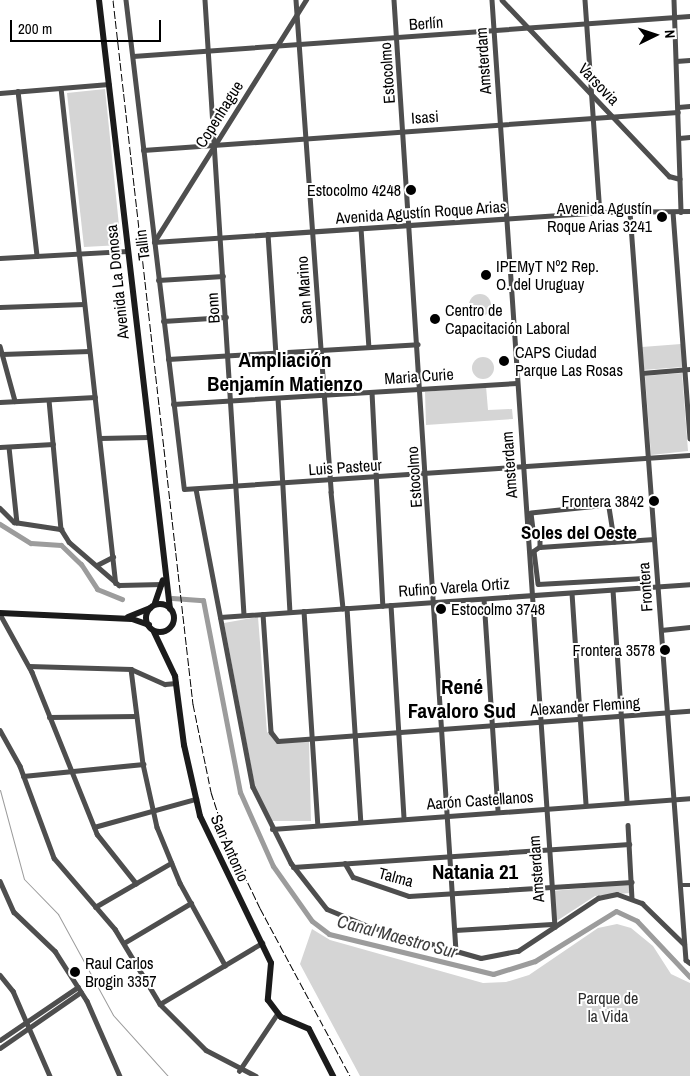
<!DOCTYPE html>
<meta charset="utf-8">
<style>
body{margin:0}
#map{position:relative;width:690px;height:1076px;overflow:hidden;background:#fff;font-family:"Archivo Narrow",sans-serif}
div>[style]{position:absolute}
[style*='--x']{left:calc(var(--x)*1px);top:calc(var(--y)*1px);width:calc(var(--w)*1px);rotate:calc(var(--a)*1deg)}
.green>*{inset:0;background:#d5d5d5}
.round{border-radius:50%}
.stream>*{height:1px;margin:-0.5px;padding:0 0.5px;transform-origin:0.5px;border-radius:0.5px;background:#9c9c9c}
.canal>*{height:5px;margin:-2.5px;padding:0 2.5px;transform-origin:2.5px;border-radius:2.5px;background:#9c9c9c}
.minor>*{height:4.5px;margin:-2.25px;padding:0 2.25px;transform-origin:2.25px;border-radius:2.25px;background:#4e4e4e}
.secondary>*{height:6px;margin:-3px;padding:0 3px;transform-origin:3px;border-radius:3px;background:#1b1b1b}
.secondary>.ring{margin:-3px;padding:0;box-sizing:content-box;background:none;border:6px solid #1b1b1b;border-radius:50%}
.rail>*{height:1px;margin-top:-0.5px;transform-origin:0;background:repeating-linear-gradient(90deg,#000 0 8px,transparent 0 10.5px)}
.dots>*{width:14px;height:14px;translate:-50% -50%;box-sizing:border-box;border:2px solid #fff;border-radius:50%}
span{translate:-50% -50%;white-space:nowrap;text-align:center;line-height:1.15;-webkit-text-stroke:4px #fff;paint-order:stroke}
.street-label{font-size:16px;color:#000}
.poi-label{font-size:16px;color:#000}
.right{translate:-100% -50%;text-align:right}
.left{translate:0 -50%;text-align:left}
.park-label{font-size:16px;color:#2c2c2c}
.water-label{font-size:18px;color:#3d3d3d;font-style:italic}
.quarter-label{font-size:19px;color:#000;font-weight:700}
.district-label{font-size:21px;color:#000;font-weight:700}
.north{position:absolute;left:630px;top:10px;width:50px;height:50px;-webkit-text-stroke:4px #fff;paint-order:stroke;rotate:86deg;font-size:14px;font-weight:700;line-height:20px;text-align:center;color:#000}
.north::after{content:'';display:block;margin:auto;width:18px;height:22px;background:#000;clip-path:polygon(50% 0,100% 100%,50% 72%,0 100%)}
.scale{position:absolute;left:10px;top:20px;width:151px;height:22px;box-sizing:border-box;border:2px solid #000;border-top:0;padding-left:6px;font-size:15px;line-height:18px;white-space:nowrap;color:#000;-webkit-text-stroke:4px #fff;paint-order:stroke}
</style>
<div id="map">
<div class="green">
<div style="clip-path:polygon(105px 89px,121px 245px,84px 247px,67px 93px)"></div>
<div class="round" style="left:469px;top:294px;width:22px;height:22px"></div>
<div style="clip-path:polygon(681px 344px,683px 367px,643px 370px,642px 347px)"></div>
<div class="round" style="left:472px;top:357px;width:22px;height:22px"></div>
<div style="clip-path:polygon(682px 373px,688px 451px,651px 455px,645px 376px)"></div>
<div style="clip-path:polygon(486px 386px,488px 410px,512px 409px,513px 419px,426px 425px,425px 392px)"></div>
<div style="clip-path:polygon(258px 617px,267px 732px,279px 743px,309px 741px,311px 821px,270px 821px,255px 787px,224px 623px)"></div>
<div style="clip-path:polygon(629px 884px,630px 893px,595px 896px,555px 922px,552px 891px)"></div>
<div style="clip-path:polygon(617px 924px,631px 928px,653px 946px,671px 974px,690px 983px,690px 1076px,360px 1076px,300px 964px,312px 929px,330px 940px,483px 983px,506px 982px,529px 975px,598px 928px)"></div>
</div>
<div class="stream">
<div style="--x:0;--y:790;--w:92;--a:74.9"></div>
<div style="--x:24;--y:879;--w:49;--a:45.8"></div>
<div style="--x:58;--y:914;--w:115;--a:61.4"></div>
<div style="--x:113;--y:1015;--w:82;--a:48"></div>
</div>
<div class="canal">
<div style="--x:0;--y:524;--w:36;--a:32"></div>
<div style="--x:31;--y:543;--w:30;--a:4"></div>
<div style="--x:61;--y:545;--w:28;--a:44"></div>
<div style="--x:81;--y:564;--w:30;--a:57"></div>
<div style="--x:97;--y:589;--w:27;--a:22"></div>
<div style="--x:172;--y:598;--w:31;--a:4"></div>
<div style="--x:203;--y:600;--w:196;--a:79.1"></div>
<div style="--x:240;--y:792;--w:81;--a:66"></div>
<div style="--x:273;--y:866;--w:67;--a:54.7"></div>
<div style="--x:312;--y:921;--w:21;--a:37"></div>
<div style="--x:329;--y:934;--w:169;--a:13.7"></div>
<div style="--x:493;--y:974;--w:44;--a:-17.2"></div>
<div style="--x:535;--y:961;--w:95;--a:-31.7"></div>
<div style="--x:616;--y:911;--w:23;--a:25"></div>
<div style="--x:637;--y:921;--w:77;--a:46.6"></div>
</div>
<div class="minor">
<div style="--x:126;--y:0;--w:492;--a:83.2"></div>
<div style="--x:184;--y:489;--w:507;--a:-3.84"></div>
<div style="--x:205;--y:0;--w:616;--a:86.37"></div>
<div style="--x:296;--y:0;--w:493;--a:85.9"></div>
<div style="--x:331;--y:492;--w:117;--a:84.1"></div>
<div style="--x:394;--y:0;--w:954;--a:86.27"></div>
<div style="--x:492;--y:0;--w:929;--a:86.11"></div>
<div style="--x:502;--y:0;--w:243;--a:46.5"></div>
<div style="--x:669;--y:176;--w:11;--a:15"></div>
<div style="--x:585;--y:0;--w:213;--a:86"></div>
<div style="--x:674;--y:0;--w:212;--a:88.1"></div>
<div style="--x:133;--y:56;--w:558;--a:-4.11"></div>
<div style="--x:676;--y:61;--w:14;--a:-4"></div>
<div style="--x:61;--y:88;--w:498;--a:83.7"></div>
<div style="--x:18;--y:91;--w:166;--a:83.4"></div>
<div style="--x:0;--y:93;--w:109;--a:-4.7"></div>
<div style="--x:678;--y:107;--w:12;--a:-5"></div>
<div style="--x:679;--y:138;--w:11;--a:-5"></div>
<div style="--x:143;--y:150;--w:536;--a:-4.06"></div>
<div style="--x:630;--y:212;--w:750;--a:85.72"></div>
<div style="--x:686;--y:960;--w:5;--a:37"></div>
<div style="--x:673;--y:212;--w:227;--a:85.7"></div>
<div style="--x:361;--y:228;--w:119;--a:86.2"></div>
<div style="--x:268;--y:234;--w:119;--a:86.2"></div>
<div style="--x:154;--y:242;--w:447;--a:-3.8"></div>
<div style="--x:600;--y:212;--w:90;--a:-0.6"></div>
<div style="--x:154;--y:242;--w:286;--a:-57.9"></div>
<div style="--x:0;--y:258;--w:127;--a:-3.2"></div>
<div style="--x:158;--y:280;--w:65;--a:-3.5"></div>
<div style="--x:0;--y:307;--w:84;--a:-2"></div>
<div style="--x:163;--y:321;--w:63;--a:-3.6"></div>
<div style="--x:0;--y:346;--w:57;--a:74.7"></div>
<div style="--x:2;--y:354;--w:87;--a:-2"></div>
<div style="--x:168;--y:359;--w:250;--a:-3.4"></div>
<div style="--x:642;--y:373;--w:48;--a:-4.8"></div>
<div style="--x:372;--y:392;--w:214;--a:87.1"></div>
<div style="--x:278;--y:398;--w:214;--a:86.8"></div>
<div style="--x:49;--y:400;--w:130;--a:84.7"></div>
<div style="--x:0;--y:402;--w:95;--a:-3"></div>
<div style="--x:173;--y:404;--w:344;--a:-3.5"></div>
<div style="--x:100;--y:438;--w:48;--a:-1.2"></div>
<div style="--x:0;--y:447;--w:53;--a:-3.2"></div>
<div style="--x:9;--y:447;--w:76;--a:84"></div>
<div style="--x:196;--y:489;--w:303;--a:79.2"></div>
<div style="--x:253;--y:787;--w:85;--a:63.4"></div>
<div style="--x:291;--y:863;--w:58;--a:52"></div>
<div style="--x:327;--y:909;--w:44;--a:22.5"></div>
<div style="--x:368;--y:926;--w:117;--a:15.8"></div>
<div style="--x:481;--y:958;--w:38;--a:-11"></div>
<div style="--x:518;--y:951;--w:96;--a:-33.5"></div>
<div style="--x:598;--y:898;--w:19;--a:-12"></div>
<div style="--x:617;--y:894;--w:27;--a:20"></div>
<div style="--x:642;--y:903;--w:59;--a:44.3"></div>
<div style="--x:0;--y:508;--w:20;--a:45"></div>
<div style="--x:14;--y:522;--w:48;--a:8.5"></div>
<div style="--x:61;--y:529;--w:15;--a:58"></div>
<div style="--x:69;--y:542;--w:66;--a:40.7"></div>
<div style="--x:119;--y:585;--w:43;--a:-1.3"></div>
<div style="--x:614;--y:542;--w:37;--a:-99"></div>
<div style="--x:608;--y:505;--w:77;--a:174.1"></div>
<div style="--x:531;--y:513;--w:17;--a:83"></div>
<div style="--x:533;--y:530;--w:8;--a:23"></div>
<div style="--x:540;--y:533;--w:14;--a:90"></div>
<div style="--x:540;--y:547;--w:7;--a:146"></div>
<div style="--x:534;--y:551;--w:33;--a:83"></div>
<div style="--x:538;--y:584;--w:106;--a:-3.2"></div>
<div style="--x:540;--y:547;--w:114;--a:-4"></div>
<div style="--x:97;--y:565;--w:18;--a:-27"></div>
<div style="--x:613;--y:590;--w:212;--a:86.2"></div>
<div style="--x:572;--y:593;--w:212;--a:86.2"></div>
<div style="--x:484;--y:599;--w:213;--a:86.2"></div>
<div style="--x:391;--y:605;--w:214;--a:86.5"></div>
<div style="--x:347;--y:608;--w:214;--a:86.3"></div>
<div style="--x:304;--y:611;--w:214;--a:86.3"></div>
<div style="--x:0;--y:614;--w:66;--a:61.1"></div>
<div style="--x:32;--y:672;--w:175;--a:68.1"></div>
<div style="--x:97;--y:834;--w:63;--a:51.5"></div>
<div style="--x:263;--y:614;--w:118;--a:86.1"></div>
<div style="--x:271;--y:732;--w:11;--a:52"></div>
<div style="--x:278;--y:741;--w:413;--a:-4.2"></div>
<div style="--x:220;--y:617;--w:471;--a:-4"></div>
<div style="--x:661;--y:630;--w:29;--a:-6"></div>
<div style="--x:29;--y:666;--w:102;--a:1.7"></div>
<div style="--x:131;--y:669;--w:37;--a:24"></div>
<div style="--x:165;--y:684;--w:11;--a:-5"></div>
<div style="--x:131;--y:669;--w:96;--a:82.8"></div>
<div style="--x:143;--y:764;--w:65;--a:77.5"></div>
<div style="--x:157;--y:827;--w:61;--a:67.7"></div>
<div style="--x:180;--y:883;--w:94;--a:61.2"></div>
<div style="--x:49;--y:717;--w:87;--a:-0.7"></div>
<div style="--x:0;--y:730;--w:41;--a:60.9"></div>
<div style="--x:20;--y:766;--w:98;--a:69.7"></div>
<div style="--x:54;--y:858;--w:94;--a:49.3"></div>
<div style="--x:115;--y:929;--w:87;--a:59"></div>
<div style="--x:160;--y:1004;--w:65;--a:45"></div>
<div style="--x:206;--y:1050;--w:56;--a:27.5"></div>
<div style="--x:23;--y:776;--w:121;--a:-5.7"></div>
<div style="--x:628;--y:825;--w:73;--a:86.9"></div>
<div style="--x:94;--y:827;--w:106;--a:-15.4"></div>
<div style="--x:272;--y:829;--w:419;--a:-4.2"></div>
<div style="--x:345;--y:863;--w:16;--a:60"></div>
<div style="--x:353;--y:877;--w:59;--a:18.7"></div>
<div style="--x:409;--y:896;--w:223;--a:-3.6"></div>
<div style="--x:293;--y:867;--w:337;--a:-3.9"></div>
<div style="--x:0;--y:881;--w:34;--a:66"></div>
<div style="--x:14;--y:912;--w:57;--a:43.6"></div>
<div style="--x:55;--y:951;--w:59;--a:57.4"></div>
<div style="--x:87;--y:1001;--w:82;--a:66.3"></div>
<div style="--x:680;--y:885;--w:10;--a:0"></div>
<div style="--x:95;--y:907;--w:88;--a:-30.1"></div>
<div style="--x:455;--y:930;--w:97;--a:-3.5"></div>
<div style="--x:124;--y:943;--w:78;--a:-30.8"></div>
<div style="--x:0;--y:975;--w:21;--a:51"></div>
<div style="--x:13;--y:991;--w:93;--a:66.5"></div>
<div style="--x:160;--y:1004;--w:119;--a:-30.9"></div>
<div style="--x:0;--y:1040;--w:94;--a:-34.2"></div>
<div style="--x:0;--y:1048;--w:98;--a:-34.7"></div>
<div style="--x:239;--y:1071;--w:69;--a:-56.3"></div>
</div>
<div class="secondary">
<div style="--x:99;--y:0;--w:613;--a:83.35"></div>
<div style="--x:155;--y:603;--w:24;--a:-71"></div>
<div class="ring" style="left:146px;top:604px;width:22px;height:22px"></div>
<div style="--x:0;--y:613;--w:132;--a:2.6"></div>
<div style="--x:132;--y:619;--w:18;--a:19"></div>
<div style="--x:128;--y:617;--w:24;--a:-22"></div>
<div style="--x:154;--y:632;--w:49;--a:64.5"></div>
<div style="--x:175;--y:676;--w:70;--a:82.6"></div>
<div style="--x:184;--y:745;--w:73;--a:77.3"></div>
<div style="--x:200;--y:816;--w:163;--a:64.2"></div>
<div style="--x:271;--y:963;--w:37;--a:95"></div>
<div style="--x:268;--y:1000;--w:21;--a:53"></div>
<div style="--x:281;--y:1017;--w:30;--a:23"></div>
<div style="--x:309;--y:1029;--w:53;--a:62.9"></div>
</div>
<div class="rail">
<div style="--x:113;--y:0;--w:709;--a:83.52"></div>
<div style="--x:193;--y:704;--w:90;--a:78.4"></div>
<div style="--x:211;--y:792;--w:45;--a:72"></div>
<div style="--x:225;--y:835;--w:81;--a:64.4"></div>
<div style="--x:260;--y:908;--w:191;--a:61.8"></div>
</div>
<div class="dots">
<div style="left:411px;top:190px;background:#000"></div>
<div style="left:662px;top:217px;background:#000"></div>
<div style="left:486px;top:275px;background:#000"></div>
<div style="left:435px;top:319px;background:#000"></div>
<div style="left:504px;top:361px;background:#000"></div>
<div style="left:654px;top:501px;background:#000"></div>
<div style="left:441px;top:609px;background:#000"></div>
<div style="left:665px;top:650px;background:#000"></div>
<div style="left:75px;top:972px;background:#000"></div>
</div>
<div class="street-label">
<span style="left:426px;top:23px;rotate:-4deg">Berlín</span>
<span style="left:483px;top:61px;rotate:-94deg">Amsterdam</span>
<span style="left:387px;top:73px;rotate:-94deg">Estocolmo</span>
<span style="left:599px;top:84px;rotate:46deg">Varsovia</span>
<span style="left:219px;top:114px;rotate:-58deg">Copenhague</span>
<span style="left:425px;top:117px;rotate:-4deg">Isasi</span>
<span style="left:421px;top:212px;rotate:-4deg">Avenida Agustín Roque Arias</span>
<span style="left:142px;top:245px;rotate:-97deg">Tallin</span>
<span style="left:117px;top:282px;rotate:-96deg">Avenida La Donosa</span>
<span style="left:304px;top:290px;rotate:-94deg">San Marino</span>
<span style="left:213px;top:308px;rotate:-94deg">Bonn</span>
<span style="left:419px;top:376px;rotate:-4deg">Maria Curie</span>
<span style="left:509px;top:465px;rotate:-94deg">Amsterdam</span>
<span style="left:345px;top:467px;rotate:-4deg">Luis Pasteur</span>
<span style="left:414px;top:477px;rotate:-94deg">Estocolmo</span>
<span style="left:454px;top:587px;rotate:-4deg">Rufino Varela Ortiz</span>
<span style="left:645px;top:587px;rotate:-94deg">Frontera</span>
<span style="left:585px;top:706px;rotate:-4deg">Alexander Fleming</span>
<span style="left:480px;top:800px;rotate:-4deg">Aarón Castellanos</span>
<span style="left:230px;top:848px;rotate:66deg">San Antonio</span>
<span style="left:536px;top:869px;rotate:-94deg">Amsterdam</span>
<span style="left:396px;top:877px;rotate:15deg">Talma</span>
</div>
<div class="poi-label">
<span class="right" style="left:401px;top:190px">Estocolmo 4248</span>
<span class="right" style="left:652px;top:217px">Avenida Agustín<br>Roque Arias 3241</span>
<span class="left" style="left:496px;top:275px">IPEMyT Nº2 Rep.<br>O. del Uruguay</span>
<span class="left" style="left:445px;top:319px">Centro de<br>Capacitación Laboral</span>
<span class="left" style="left:515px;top:361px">CAPS Ciudad<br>Parque Las Rosas</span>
<span class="right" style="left:644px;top:501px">Frontera 3842</span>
<span class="left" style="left:451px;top:609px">Estocolmo 3748</span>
<span class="right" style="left:655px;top:650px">Frontera 3578</span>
<span class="left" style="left:85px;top:972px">Raul Carlos<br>Brogin 3357</span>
</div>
<div class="park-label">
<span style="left:608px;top:1007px">Parque de<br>la Vida</span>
</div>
<div class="water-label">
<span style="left:397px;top:937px;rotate:15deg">Canal Maestro Sur</span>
</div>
<div class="quarter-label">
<span style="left:579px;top:533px">Soles del Oeste</span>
</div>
<div class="district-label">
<span style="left:285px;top:372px">Ampliación<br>Benjamín Matienzo</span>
<span style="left:462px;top:699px">René<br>Favaloro Sud</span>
<span style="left:475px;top:872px">Natania 21</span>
</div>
<div class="north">N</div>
<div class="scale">200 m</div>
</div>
